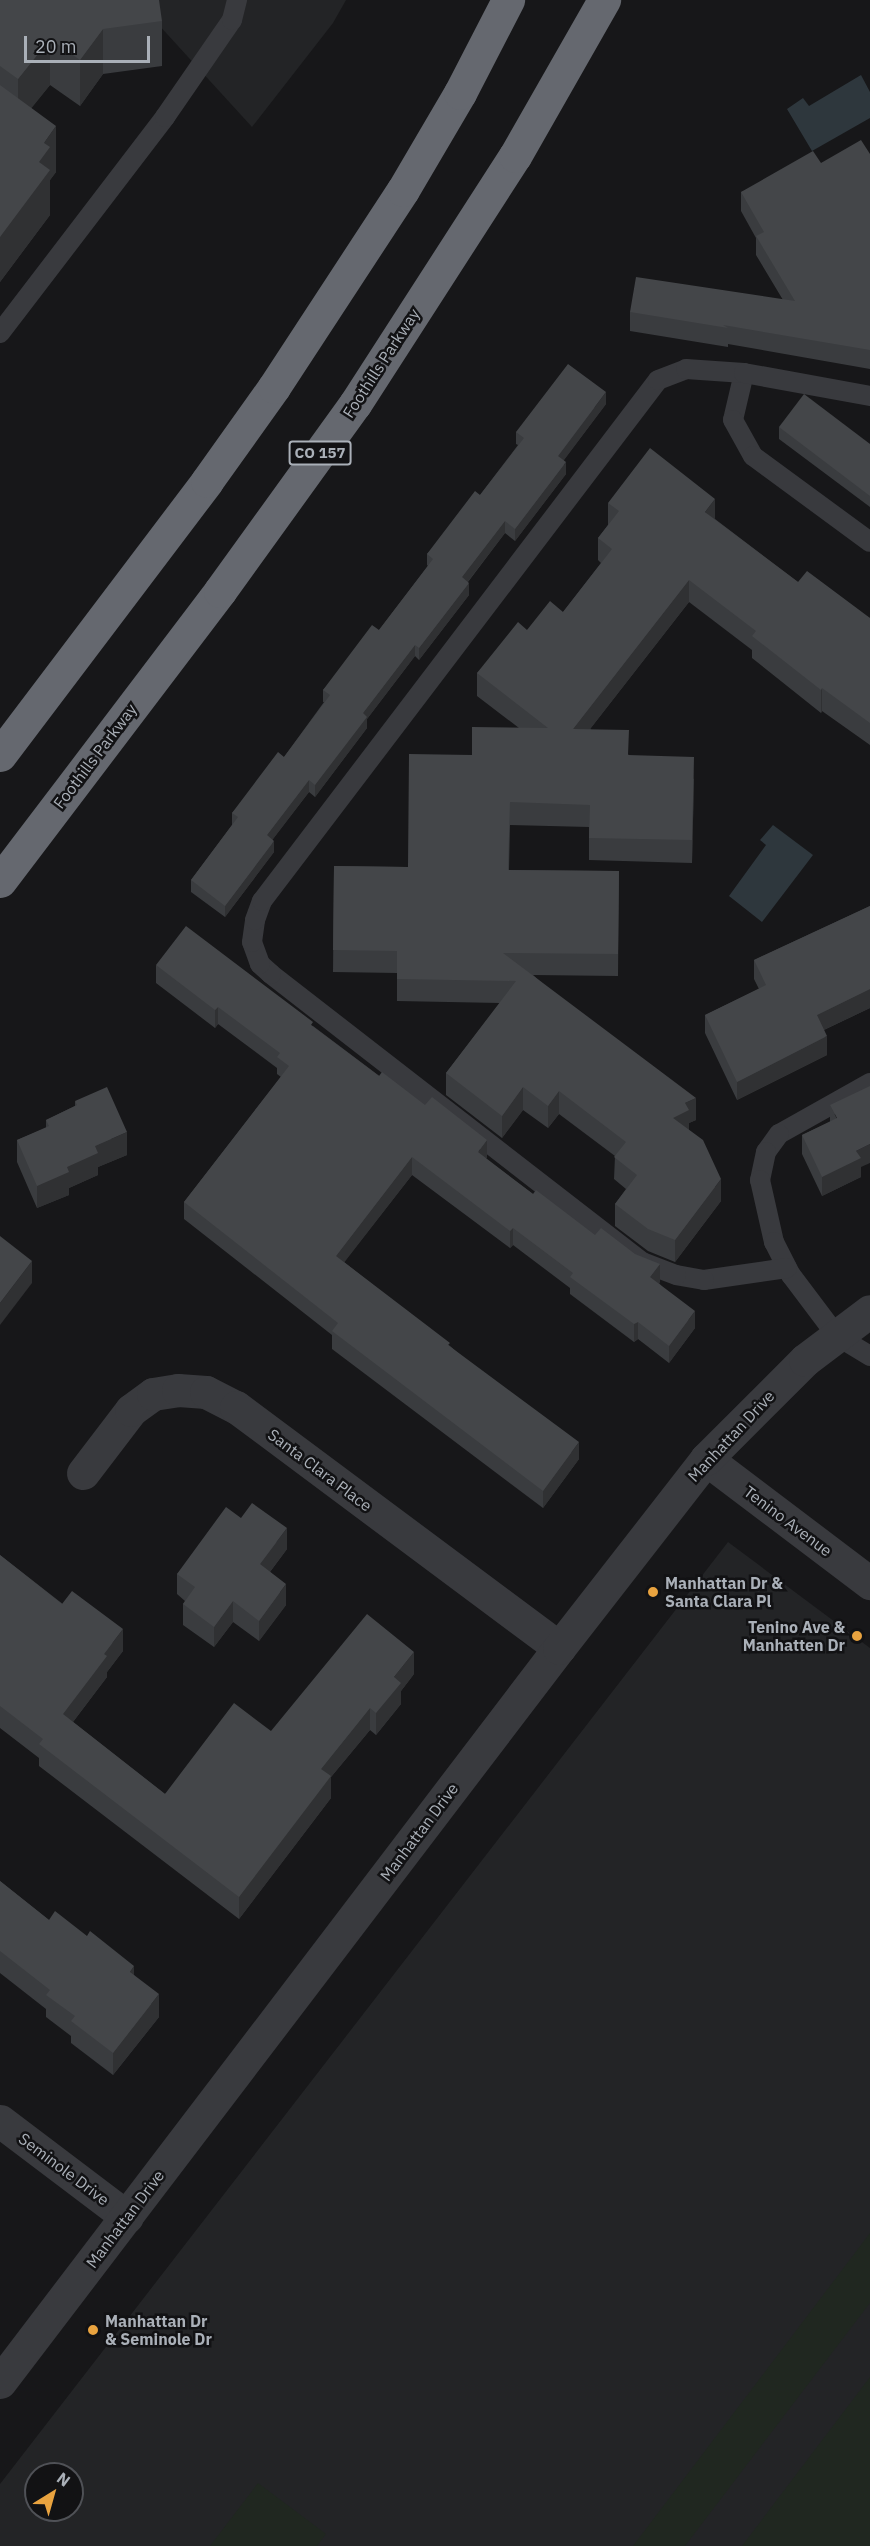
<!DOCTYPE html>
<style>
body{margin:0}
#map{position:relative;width:870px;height:2546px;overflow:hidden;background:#171719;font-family:"IBM Plex Sans",sans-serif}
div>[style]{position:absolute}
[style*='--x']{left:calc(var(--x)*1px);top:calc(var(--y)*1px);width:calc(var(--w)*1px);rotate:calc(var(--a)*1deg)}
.built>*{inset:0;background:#232426}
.green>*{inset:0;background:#202720}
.water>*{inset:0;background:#2e373d}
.lane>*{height:20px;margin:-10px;padding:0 10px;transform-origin:10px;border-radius:10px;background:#393a3e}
.street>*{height:33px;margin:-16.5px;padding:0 16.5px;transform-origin:16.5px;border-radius:16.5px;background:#393a3e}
.highway>*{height:33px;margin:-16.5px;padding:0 16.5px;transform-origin:16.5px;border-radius:16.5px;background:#65686f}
.wall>*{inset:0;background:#3a3c3f}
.shaded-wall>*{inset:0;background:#303133}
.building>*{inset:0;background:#444649}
.dots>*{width:16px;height:16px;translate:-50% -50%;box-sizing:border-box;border:3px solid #121214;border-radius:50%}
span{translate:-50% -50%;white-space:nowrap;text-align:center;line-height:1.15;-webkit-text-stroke:5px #121214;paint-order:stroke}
.shield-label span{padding:2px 4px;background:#121214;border:2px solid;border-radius:4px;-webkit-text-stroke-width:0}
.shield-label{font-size:15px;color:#aab0b8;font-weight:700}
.street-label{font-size:16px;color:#aab0b8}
.poi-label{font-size:16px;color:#aab0b8;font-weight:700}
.left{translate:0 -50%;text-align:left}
.right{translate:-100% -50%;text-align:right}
.north{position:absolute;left:24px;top:2462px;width:60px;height:60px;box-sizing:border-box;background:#121214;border:2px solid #4f5156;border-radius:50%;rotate:37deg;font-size:16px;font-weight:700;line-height:24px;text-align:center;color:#aab0b8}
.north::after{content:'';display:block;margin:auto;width:21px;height:27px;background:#e9a33f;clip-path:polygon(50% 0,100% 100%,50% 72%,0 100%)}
.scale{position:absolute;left:24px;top:36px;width:126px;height:27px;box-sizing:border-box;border:3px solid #aab0b8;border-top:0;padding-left:8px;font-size:18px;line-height:21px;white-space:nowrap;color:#aab0b8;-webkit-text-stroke:4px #121214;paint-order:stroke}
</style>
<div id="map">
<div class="built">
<div style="clip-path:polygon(136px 0,346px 0,333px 23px,252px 127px)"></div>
<div style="clip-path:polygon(evenodd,728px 1542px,870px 1648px,870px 2546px,0 2546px,0 2484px,728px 1542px,36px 2474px,72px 2474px,72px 2510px,36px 2510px,36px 2474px)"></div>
</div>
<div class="green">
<div style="clip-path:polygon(870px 2233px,870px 2303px,685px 2546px,633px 2546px)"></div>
<div style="clip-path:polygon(870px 2377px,870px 2546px,742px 2546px)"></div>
<div style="clip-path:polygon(258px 2483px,326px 2534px,317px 2546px,210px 2546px)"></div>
</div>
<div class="water">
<div style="clip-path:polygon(861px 75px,870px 92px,870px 118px,812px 151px,787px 109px,803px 98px,809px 106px)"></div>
<div style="clip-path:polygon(773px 825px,813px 855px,762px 922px,729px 896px,766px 845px,760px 840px)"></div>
</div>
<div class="lane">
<div style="--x:0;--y:333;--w:272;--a:-52.6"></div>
<div style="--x:165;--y:117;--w:118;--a:-55.4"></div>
<div style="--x:232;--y:20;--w:21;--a:-76"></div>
<div style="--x:744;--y:373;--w:48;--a:103.2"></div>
<div style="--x:733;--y:420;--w:41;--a:60.9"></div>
<div style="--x:753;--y:456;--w:145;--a:36.3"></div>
<div style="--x:870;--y:1083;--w:104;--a:150.7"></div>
<div style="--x:779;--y:1134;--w:22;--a:126"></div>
<div style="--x:766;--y:1152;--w:29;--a:102"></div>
<div style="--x:760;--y:1180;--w:64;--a:77.3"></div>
<div style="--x:774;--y:1242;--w:37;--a:63"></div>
<div style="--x:791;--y:1275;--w:76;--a:53"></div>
<div style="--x:837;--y:1336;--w:39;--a:31"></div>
<div style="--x:787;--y:1268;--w:84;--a:171.8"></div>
<div style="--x:704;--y:1280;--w:28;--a:-170"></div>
<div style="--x:676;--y:1275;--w:36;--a:-159"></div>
<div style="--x:642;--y:1262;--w:470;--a:-142.2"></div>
<div style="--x:271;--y:974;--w:15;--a:-138"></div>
<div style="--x:260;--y:964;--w:23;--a:-110"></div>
<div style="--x:252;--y:942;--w:22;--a:-82"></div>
<div style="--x:255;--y:920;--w:20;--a:-70"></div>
<div style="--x:262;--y:901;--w:654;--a:-52.76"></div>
<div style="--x:658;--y:380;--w:30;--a:-21"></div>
<div style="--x:686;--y:369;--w:58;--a:3.9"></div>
<div style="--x:744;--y:373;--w:128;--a:10.3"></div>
</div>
<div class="street">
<div style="--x:706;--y:1459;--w:206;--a:37.1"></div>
<div style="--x:83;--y:1473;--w:79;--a:-52.7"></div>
<div style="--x:131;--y:1410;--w:27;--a:-36"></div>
<div style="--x:153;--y:1394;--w:25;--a:-9"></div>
<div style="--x:178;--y:1390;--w:28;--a:4"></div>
<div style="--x:206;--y:1392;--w:34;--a:27"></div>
<div style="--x:236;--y:1407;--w:403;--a:36.7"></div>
<div style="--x:0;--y:2121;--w:159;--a:37.1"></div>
<div style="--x:0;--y:2382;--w:923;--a:-52.71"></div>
<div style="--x:559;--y:1648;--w:239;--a:-52.1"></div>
<div style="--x:706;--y:1459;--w:140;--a:-45"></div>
<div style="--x:805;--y:1360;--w:81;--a:-37"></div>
</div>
<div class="highway">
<div style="--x:0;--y:755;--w:343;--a:-52.9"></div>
<div style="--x:207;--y:481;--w:115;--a:-54.5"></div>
<div style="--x:274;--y:387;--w:235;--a:-56.8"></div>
<div style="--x:403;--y:190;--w:113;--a:-59.6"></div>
<div style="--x:460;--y:93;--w:105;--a:-62.7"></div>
<div style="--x:0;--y:881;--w:364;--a:-52.8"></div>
<div style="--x:220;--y:591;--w:231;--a:-54.2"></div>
<div style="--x:355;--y:404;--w:295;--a:-57.2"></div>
<div style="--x:515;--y:156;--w:180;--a:-60.3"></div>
</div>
<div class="wall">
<div style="clip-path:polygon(0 0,162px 21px,162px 66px,103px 74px,80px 106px,50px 85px,31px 108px,56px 172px,50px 180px,50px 215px,0 282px)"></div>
<div style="clip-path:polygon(870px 154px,870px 369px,728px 344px,728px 347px,630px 331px,630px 312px,783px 300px,756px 255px,756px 238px,741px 211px,741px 192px,821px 163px)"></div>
<div style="clip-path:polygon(606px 404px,563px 461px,566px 474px,515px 541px,505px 533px,468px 582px,469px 595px,419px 660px,415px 656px,367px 719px,367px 728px,315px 797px,309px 792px,272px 840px,274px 852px,225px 917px,191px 892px,191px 880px,232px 825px,232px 813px,284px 757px,324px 702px,323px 702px,323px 690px,379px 630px,428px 566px,427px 565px,427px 554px,480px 495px,518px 445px,516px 444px,516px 432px)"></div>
<div style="clip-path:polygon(779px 427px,870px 444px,870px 507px,779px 439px)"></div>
<div style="clip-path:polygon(608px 503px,715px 519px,798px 582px,870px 618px,870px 745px,822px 711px,821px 713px,752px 658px,752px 650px,689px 602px,590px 729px,629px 755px,694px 779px,692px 863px,589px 860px,589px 827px,510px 825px,509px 870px,619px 871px,618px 976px,533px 975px,696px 1120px,689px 1123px,689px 1130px,721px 1201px,675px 1262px,648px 1251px,615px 1226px,615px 1204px,626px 1189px,614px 1179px,615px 1156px,559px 1114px,548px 1128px,523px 1110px,502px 1138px,446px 1095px,446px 1073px,500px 1003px,397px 1001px,397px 973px,333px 972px,334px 866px,408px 867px,472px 755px,519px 728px,477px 696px,477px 673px,527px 630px,563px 612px,601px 563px,598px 560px,598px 538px,608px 525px)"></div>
<div style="clip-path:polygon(870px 906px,870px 1008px,824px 1030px,827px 1055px,737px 1100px,705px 1033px,705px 1015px,759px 989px,754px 979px,754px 960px)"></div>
<div style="clip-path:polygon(156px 965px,313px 1026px,487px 1157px,486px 1159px,533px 1194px,595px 1235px,660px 1282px,659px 1283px,695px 1328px,669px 1363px,638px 1339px,634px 1342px,570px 1294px,570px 1288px,513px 1245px,510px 1248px,412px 1175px,344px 1262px,450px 1346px,579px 1459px,543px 1508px,332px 1349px,332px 1335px,184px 1219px,184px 1202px,281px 1077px,277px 1074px,277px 1068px,218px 1024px,215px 1028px,156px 983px)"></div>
<div style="clip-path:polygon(75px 1101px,127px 1155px,98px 1167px,98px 1175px,69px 1188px,69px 1195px,37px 1208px,17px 1162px,17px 1140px,46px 1128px,46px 1120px,75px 1106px)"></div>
<div style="clip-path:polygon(830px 1105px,861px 1167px,861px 1177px,822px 1196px,802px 1154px,802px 1135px,830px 1122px)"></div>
<div style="clip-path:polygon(241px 1518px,287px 1549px,270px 1572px,286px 1605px,259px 1641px,233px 1622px,214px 1647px,183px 1625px,183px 1604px,185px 1601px,177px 1594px,177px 1574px)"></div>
<div style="clip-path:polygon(0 1555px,123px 1651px,107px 1672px,107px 1677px,73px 1722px,165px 1794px,271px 1731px,414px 1674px,401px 1691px,401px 1704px,376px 1735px,370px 1730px,331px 1777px,331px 1798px,239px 1919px,39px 1766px,39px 1758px,0 1728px)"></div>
<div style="clip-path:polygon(0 1881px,49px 1920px,134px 1975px,159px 2017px,113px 2075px,71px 2043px,71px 2036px,46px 2017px,46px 2009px,0 1973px)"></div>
</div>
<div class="shaded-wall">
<div style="clip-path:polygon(103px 29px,103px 74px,80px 106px,80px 60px)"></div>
<div style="clip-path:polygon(50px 39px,50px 85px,18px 125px,18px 79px)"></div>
<div style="clip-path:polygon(56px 126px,56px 172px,50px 180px,50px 215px,0 282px,0 237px,39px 162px,44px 143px)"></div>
<div style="clip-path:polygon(606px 392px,606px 404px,558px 468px,558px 456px)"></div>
<div style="clip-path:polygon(566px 462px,566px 474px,515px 541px,515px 529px)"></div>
<div style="clip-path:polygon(715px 499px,715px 521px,705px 512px)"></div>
<div style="clip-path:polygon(505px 521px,505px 533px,462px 589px,462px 577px)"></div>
<div style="clip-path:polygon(689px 580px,689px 602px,573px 751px,573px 729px)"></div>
<div style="clip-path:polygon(469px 583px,469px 595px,419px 660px,419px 648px)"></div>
<div style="clip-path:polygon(415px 645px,415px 656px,367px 719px,367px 728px,315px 797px,315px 785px,363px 713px)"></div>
<div style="clip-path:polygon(822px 688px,822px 711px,821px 713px,821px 690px)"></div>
<div style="clip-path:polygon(694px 757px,694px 779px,692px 863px,692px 840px)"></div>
<div style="clip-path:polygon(309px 780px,309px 792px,267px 847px,267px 835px)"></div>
<div style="clip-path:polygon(274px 841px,274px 852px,225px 917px,225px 906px)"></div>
<div style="clip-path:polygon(870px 989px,870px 1008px,817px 1033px,817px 1015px)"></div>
<div style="clip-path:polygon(218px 1007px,218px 1024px,215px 1028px,215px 1010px)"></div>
<div style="clip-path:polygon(827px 1036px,827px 1055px,737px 1100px,737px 1082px)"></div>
<div style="clip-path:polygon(523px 1087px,523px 1110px,502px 1138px,502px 1116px)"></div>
<div style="clip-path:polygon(559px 1091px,559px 1114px,548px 1128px,548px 1106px)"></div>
<div style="clip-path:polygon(696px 1098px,696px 1120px,689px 1123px,689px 1133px,673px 1118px,685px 1103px)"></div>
<div style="clip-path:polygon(127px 1132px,127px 1155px,98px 1167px,98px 1175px,69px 1188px,69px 1195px,37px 1208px,37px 1186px,67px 1167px,95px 1146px)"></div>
<div style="clip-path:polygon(487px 1140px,487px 1157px,478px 1170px,478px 1152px)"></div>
<div style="clip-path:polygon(870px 1144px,870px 1163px,861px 1167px,861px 1177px,822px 1196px,822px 1177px,856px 1151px)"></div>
<div style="clip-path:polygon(412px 1157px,412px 1175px,336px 1273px,336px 1256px)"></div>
<div style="clip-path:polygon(721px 1179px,721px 1201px,675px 1262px,675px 1240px)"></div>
<div style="clip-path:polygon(513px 1228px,513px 1245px,510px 1248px,510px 1231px)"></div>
<div style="clip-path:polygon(32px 1261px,32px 1283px,0 1325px,0 1303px)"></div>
<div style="clip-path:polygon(660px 1264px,660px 1282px,650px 1294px,650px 1277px)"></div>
<div style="clip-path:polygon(695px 1311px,695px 1328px,669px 1363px,669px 1346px)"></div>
<div style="clip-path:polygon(638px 1322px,638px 1339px,634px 1342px,634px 1324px)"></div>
<div style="clip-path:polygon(579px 1442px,579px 1459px,543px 1508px,543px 1491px)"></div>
<div style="clip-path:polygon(287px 1528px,287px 1549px,260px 1585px,260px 1564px)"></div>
<div style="clip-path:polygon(286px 1584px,286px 1605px,259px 1641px,259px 1621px)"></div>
<div style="clip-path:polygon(233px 1601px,233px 1622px,214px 1647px,214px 1627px)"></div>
<div style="clip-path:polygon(123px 1629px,123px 1651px,107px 1672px,107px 1677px,63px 1735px,63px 1714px,104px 1654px)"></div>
<div style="clip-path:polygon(414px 1652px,414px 1674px,401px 1691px,401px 1704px,376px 1735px,376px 1713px,394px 1677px)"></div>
<div style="clip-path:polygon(370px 1708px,370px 1730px,331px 1777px,331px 1798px,239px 1919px,239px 1897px,321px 1769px)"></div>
<div style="clip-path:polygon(134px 1966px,134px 1988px,130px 1972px)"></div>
<div style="clip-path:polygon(159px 1994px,159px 2017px,113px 2075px,113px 2053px)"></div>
</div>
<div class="building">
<div style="clip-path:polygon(0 0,159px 0,162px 21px,103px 29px,80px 60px,50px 39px,18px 79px,0 66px)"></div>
<div style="clip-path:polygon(0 85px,56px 126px,44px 143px,50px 147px,39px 162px,50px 170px,0 237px)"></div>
<div style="clip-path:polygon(861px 140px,870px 154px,870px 350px,723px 325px,728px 328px,630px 312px,636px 277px,795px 301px,756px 236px,764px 232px,741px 192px,813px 151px,821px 163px)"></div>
<div style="clip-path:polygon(568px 364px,606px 392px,558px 456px,566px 462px,515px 529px,505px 521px,462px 577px,469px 583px,419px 648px,415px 645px,363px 713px,367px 717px,315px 785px,309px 780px,267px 835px,274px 841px,225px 906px,191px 880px,238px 817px,232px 813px,278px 752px,284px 757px,330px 695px,323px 690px,372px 625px,379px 630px,433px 559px,427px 554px,475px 491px,480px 495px,524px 438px,516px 432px)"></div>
<div style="clip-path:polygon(804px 394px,870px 444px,870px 496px,779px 427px)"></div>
<div style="clip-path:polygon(650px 448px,715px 499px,705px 512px,798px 582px,807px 571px,870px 618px,870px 723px,822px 688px,821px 690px,752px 636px,756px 631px,689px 580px,573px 729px,629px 730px,628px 755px,694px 757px,692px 840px,589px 838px,590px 805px,510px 802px,508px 870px,619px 871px,618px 954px,503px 953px,696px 1098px,685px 1103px,689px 1110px,673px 1118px,703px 1140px,721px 1179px,675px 1240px,648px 1229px,615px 1204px,637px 1175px,614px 1157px,626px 1142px,559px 1091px,548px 1106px,523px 1087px,502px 1116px,446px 1073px,516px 981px,397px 979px,397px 951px,333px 950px,334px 866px,408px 867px,409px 754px,472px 755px,472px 727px,548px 728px,477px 673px,518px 622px,527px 630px,550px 601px,563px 612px,612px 549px,598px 538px,619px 511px,608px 503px)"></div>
<div style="clip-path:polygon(870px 906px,870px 989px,817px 1015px,827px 1036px,737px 1082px,705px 1015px,766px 985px,754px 960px)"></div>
<div style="clip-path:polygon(186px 926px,313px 1022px,311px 1025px,379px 1076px,382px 1072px,425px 1105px,432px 1097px,487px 1140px,478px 1152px,533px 1194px,536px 1190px,595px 1235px,601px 1228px,635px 1254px,660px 1264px,650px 1277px,695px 1311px,669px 1346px,638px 1322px,634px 1324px,570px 1277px,573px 1273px,513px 1228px,510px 1231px,412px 1157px,336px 1256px,450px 1343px,448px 1345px,579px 1442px,543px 1491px,332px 1331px,338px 1323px,184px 1202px,289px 1066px,277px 1057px,280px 1053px,218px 1007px,215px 1010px,156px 965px)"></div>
<div style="clip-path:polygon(870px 1086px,870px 1144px,856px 1151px,861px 1158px,822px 1177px,802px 1135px,837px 1118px,830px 1105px)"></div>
<div style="clip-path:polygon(107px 1087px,127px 1132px,95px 1146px,98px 1153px,67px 1167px,69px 1172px,37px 1186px,17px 1140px,49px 1126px,46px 1120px,77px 1105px,75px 1101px)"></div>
<div style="clip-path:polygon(0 1236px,32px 1261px,0 1303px)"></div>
<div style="clip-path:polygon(252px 1503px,287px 1528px,260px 1564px,286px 1584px,259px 1621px,233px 1601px,214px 1627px,183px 1604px,195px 1587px,177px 1574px,226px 1507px,241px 1518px)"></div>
<div style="clip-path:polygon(0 1555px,62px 1604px,72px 1591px,123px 1629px,104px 1654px,107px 1656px,63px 1714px,165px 1794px,234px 1703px,271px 1731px,367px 1614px,414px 1652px,394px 1677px,401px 1683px,376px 1713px,370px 1708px,321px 1769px,331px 1776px,239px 1897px,39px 1744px,43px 1739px,0 1706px)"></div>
<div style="clip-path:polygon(0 1881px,49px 1920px,55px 1911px,87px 1936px,90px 1931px,134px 1966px,130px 1972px,159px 1994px,113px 2053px,71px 2021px,75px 2016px,46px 1995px,50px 1990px,0 1951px)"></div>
</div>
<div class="dots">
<div style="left:653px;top:1592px;background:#e9a33f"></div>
<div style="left:857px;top:1636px;background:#e9a33f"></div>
<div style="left:93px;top:2330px;background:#e9a33f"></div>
</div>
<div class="shield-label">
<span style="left:320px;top:453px">CO 157</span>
</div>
<div class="street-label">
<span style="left:381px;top:363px;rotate:-57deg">Foothills Parkway</span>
<span style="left:95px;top:756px;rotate:-53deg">Foothills Parkway</span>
<span style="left:731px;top:1436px;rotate:-47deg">Manhattan Drive</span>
<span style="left:320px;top:1470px;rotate:37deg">Santa Clara Place</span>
<span style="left:788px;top:1521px;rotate:37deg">Tenino Avenue</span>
<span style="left:419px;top:1832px;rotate:-53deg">Manhattan Drive</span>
<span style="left:64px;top:2169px;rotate:37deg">Seminole Drive</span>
<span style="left:125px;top:2219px;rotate:-53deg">Manhattan Drive</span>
</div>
<div class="poi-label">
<span class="left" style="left:665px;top:1592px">Manhattan Dr &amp;<br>Santa Clara Pl</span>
<span class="right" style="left:845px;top:1636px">Tenino Ave &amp;<br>Manhatten Dr</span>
<span class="left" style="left:105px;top:2330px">Manhattan Dr<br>&amp; Seminole Dr</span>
</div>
<div class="north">N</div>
<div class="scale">20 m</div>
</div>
